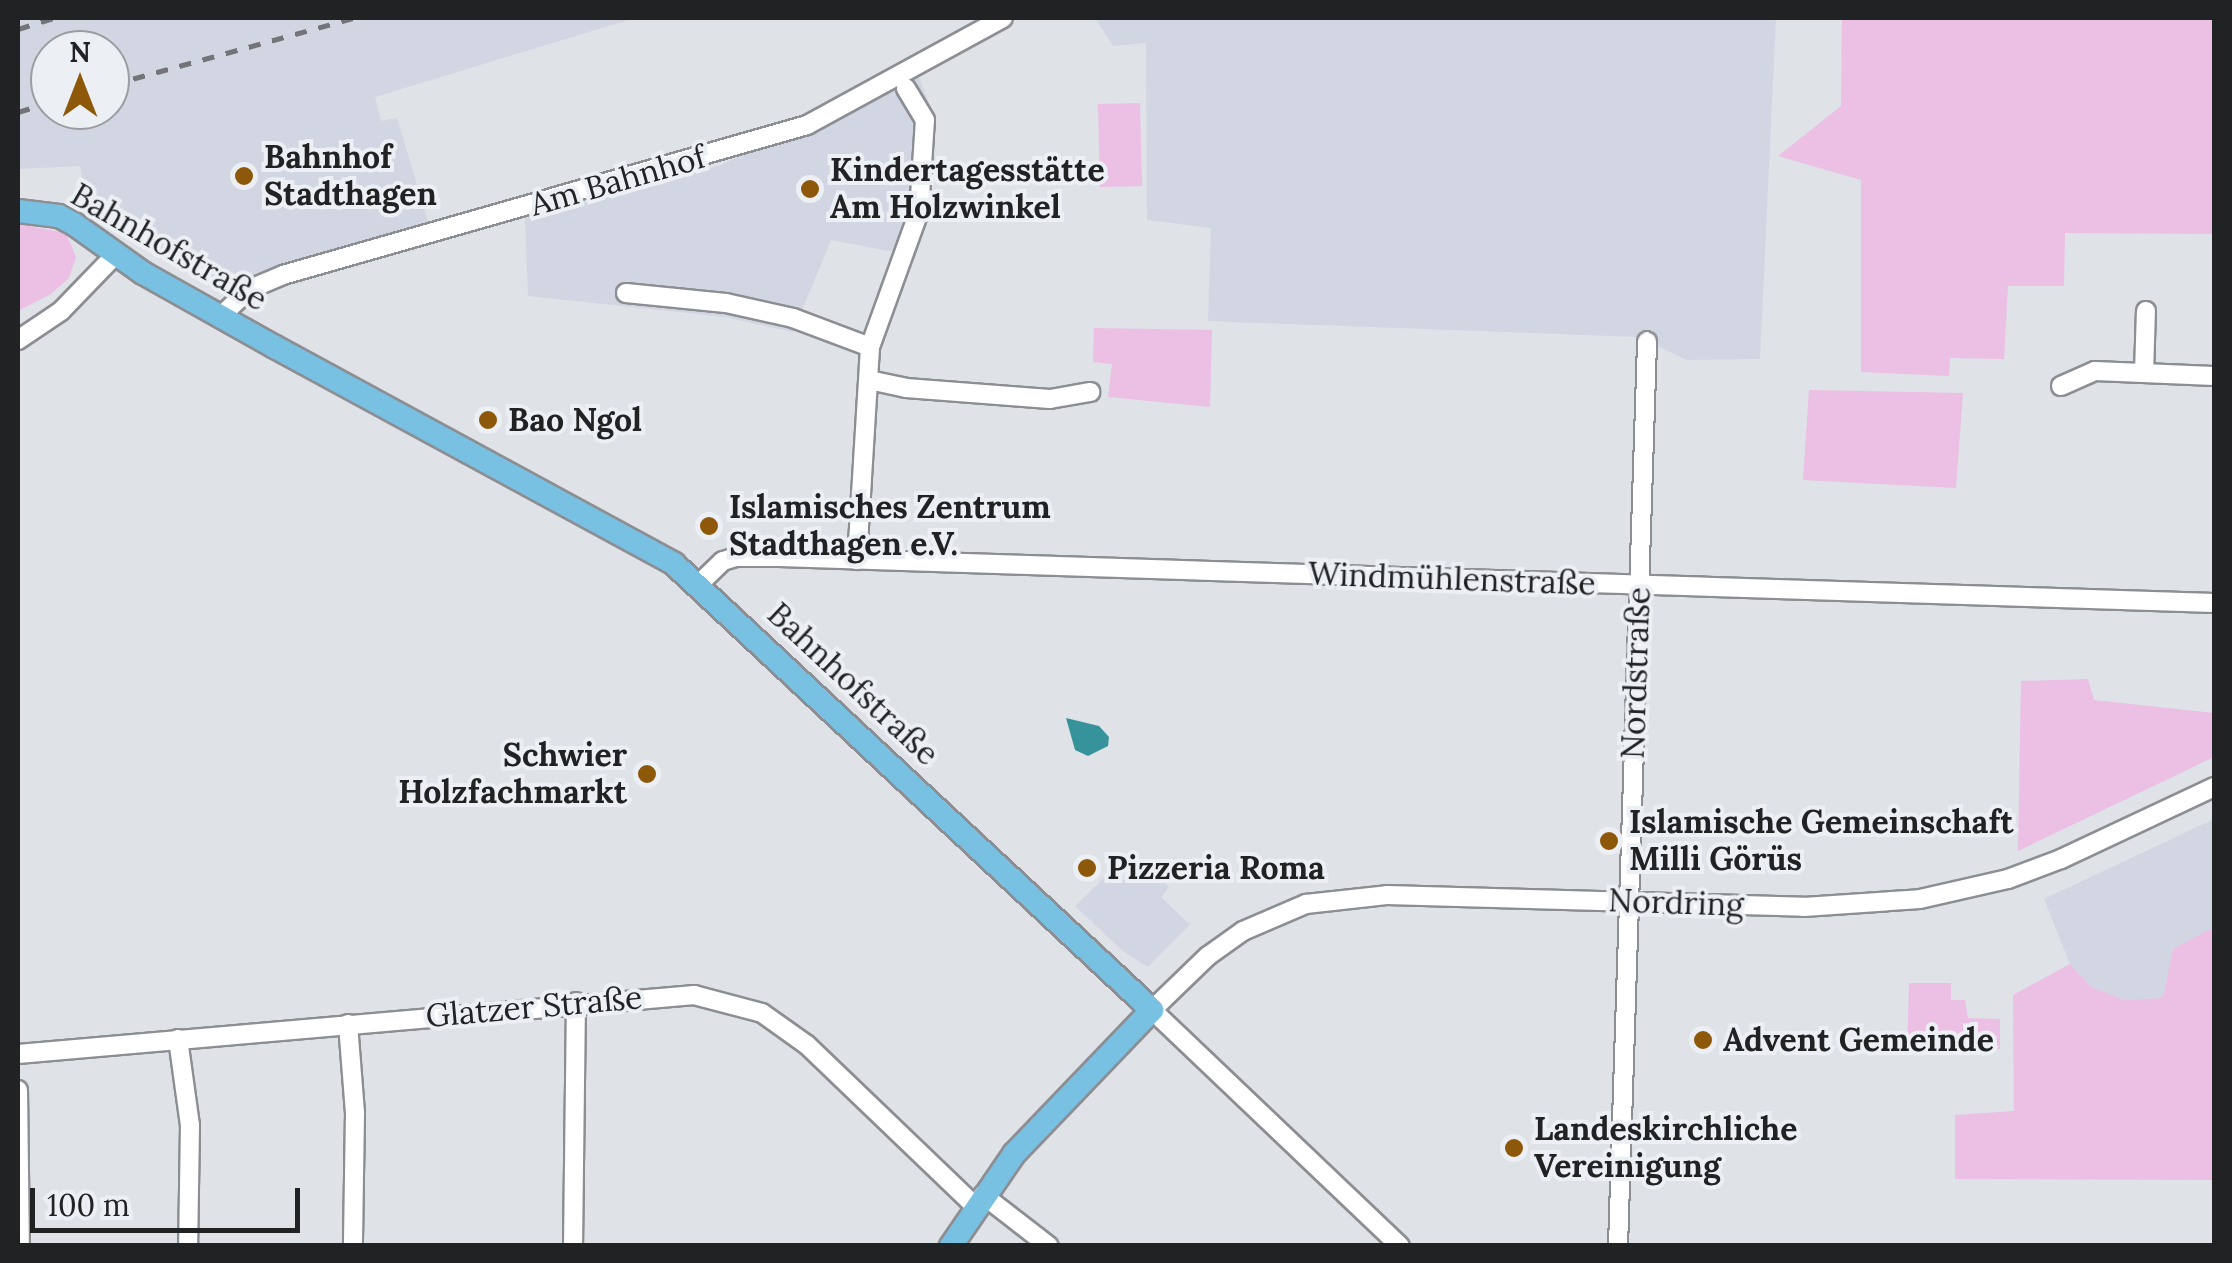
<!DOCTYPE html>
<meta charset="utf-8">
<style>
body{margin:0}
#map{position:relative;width:2232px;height:1263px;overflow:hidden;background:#dfe2e7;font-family:Lora,serif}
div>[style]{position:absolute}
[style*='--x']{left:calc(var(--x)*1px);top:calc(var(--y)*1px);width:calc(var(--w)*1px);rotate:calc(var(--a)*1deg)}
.built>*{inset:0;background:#d1d6e2}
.green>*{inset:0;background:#ecbfe4}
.water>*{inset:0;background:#36939c}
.roads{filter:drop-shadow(2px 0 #8c8e93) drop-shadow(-2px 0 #8c8e93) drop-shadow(0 2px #8c8e93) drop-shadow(0 -2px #8c8e93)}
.minor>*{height:18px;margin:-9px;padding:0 9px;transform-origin:9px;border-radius:9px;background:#fff}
.major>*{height:22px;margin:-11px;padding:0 11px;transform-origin:11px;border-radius:11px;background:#79c1e3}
.rail>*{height:5px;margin-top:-2.5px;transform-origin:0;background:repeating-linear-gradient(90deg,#727477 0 12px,transparent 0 24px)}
.dots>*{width:28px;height:28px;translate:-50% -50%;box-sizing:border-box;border:5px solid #eceff4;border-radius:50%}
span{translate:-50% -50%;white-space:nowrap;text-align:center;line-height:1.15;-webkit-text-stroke:8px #eceff4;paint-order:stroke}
.poi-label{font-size:32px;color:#212224;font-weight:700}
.left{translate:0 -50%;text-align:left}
.right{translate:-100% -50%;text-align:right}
.street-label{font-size:32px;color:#212224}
.frame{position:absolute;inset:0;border:20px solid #212224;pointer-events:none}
.north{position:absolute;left:30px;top:30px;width:100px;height:100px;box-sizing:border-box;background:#eceff4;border:2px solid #9b9da1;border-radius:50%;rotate:0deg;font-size:28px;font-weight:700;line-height:40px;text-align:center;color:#212224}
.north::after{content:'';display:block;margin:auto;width:35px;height:45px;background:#8d5809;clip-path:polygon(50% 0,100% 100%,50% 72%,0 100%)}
.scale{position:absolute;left:30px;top:1188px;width:270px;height:45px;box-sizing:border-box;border:5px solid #212224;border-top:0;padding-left:12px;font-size:30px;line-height:35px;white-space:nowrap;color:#212224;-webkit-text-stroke:8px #eceff4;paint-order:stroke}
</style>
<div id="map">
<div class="built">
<div style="clip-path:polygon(evenodd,18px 18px,635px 18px,375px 97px,381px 121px,397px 118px,430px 228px,232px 286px,180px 261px,88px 206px,80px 166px,18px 169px,18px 18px,50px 50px,110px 50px,110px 110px,50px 110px,50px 50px)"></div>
<div style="clip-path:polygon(1095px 18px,1776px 18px,1760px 359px,1687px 360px,1638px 337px,1208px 321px,1211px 228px,1147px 220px,1146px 43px,1113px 46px)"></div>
<div style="clip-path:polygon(917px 72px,935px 119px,928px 219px,915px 256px,831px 240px,793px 332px,725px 317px,528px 296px,525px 219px,721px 165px)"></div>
<div style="clip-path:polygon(2214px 819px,2214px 927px,2173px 950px,2164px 998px,2124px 1000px,2090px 986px,2070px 964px,2044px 899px)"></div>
<div style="clip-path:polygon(1142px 861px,1169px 887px,1161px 897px,1190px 925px,1148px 967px,1124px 952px,1075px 906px,1104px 878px,1125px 880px)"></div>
</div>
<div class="green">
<div style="clip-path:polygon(1842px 18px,2214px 18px,2214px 234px,2065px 233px,2064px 286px,2008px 286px,2004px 359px,1950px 358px,1949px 376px,1861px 372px,1861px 180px,1778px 156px,1841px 106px)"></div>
<div style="clip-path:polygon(1140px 103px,1142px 186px,1100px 187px,1098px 104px)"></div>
<div style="clip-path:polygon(18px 224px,66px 233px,76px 257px,69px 278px,51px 294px,18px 311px)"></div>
<div style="clip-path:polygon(1094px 328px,1212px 330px,1210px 407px,1108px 397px,1112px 364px,1093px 362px)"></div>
<div style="clip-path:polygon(1809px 390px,1963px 393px,1956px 488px,1803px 480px)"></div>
<div style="clip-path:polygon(2088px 679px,2094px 700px,2214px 713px,2214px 757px,2018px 851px,2021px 681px)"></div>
<div style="clip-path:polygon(2214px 927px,2214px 1180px,1955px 1179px,1955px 1115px,2014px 1111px,2013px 995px,2070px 964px,2090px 986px,2124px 1000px,2163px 998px,2173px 949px)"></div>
<div style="clip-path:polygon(1909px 983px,1951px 983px,1951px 1000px,1965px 1000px,1968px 1018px,2000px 1019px,2000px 1049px,1907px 1052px)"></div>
</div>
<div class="water">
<div style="clip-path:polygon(1066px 718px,1099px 726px,1109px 737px,1108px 746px,1088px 756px,1075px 750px)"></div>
</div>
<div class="roads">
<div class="minor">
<div style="--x:626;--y:293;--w:100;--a:5.7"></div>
<div style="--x:726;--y:303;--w:69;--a:12.6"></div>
<div style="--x:793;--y:318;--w:82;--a:20.6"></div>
<div style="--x:223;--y:314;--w:37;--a:-43"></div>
<div style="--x:250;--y:289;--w:36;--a:-23"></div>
<div style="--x:283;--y:275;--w:545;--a:-15.97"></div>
<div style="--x:807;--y:125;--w:223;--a:-28.6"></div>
<div style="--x:18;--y:340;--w:52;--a:-34"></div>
<div style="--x:61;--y:311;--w:79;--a:-46"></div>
<div style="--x:2144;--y:373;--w:62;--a:-88.2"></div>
<div style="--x:869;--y:380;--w:38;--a:12"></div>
<div style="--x:906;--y:388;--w:144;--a:4.4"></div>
<div style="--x:1050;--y:399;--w:41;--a:-9.9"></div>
<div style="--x:2061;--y:386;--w:37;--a:-24"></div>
<div style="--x:2095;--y:371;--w:119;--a:2.4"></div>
<div style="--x:857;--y:560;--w:213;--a:-86.5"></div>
<div style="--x:870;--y:347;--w:144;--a:-70.1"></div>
<div style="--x:919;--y:212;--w:92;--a:-86.3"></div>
<div style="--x:925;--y:120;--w:37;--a:-121"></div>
<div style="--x:699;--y:584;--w:33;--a:-44"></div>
<div style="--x:723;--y:561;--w:14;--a:-17"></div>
<div style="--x:736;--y:557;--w:43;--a:0"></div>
<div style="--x:779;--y:557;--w:1436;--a:1.84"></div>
<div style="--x:348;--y:1024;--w:89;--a:85.5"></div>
<div style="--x:355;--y:1113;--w:133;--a:90.9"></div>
<div style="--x:178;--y:1039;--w:87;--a:82.1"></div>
<div style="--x:190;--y:1125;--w:121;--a:90.9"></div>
<div style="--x:18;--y:1054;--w:679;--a:-4.99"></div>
<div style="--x:694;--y:995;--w:70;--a:14.8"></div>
<div style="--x:762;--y:1013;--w:55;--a:35.4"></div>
<div style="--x:807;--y:1045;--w:233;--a:43.8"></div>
<div style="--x:18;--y:1090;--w:156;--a:89.3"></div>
<div style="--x:983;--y:1195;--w:83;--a:37.7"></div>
<div style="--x:573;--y:1246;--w:244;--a:-89.3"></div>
<div style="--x:1400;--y:1246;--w:342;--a:-136.4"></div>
<div style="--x:1152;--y:1010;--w:78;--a:-44"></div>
<div style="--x:1208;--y:956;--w:43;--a:-35.5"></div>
<div style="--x:1243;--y:931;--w:69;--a:-23.2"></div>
<div style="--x:1306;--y:904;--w:81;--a:-6.3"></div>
<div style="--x:1387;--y:895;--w:417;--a:1.6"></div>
<div style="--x:1804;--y:907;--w:116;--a:-3.9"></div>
<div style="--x:1920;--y:899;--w:90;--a:-12.8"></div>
<div style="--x:2008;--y:879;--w:57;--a:-20.7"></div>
<div style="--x:2061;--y:859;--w:169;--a:-25.2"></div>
<div style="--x:1618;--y:1246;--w:905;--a:-88.16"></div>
</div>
<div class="major">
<div style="--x:18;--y:211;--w:41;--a:7"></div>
<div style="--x:59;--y:216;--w:17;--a:28"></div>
<div style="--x:74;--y:224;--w:85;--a:35.4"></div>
<div style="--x:143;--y:273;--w:151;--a:29.3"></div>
<div style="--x:275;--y:347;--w:454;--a:28.5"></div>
<div style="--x:674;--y:564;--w:654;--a:43.02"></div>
<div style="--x:1152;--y:1010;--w:199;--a:133.8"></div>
<div style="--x:1014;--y:1154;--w:112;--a:124.4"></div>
</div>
</div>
<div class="rail">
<div style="--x:18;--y:29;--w:37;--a:-17"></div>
<div style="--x:110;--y:85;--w:252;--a:-15.4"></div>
<div style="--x:18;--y:112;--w:34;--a:-17"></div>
</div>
<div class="dots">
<div style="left:244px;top:176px;background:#8d5809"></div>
<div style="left:810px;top:189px;background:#8d5809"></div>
<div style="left:488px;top:420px;background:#8d5809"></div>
<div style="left:709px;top:526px;background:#8d5809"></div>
<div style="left:647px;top:774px;background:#8d5809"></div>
<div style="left:1609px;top:841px;background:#8d5809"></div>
<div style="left:1087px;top:868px;background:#8d5809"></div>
<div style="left:1703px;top:1040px;background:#8d5809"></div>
<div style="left:1514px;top:1148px;background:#8d5809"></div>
</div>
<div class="poi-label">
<span class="left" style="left:264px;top:176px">Bahnhof<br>Stadthagen</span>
<span class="left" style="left:830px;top:189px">Kindertagesstätte<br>Am Holzwinkel</span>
<span class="left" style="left:508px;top:420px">Bao Ngol</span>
<span class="left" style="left:729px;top:526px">Islamisches Zentrum<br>Stadthagen e.V.</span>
<span class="right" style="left:627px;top:774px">Schwier<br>Holzfachmarkt</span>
<span class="left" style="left:1629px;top:841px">Islamische Gemeinschaft<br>Milli Görüs</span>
<span class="left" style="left:1107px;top:868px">Pizzeria Roma</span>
<span class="left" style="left:1723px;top:1040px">Advent Gemeinde</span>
<span class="left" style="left:1534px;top:1148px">Landeskirchliche<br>Vereinigung</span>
</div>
<div class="street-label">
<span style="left:618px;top:181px;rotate:-16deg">Am Bahnhof</span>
<span style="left:169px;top:247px;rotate:30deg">Bahnhofstraße</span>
<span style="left:1452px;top:579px;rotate:2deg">Windmühlenstraße</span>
<span style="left:1636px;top:673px;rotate:-88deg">Nordstraße</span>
<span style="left:853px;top:684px;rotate:43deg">Bahnhofstraße</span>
<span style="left:1676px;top:903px;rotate:2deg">Nordring</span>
<span style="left:534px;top:1007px;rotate:-5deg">Glatzer Straße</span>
</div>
<div class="frame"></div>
<div class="north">N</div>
<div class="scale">100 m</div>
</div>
